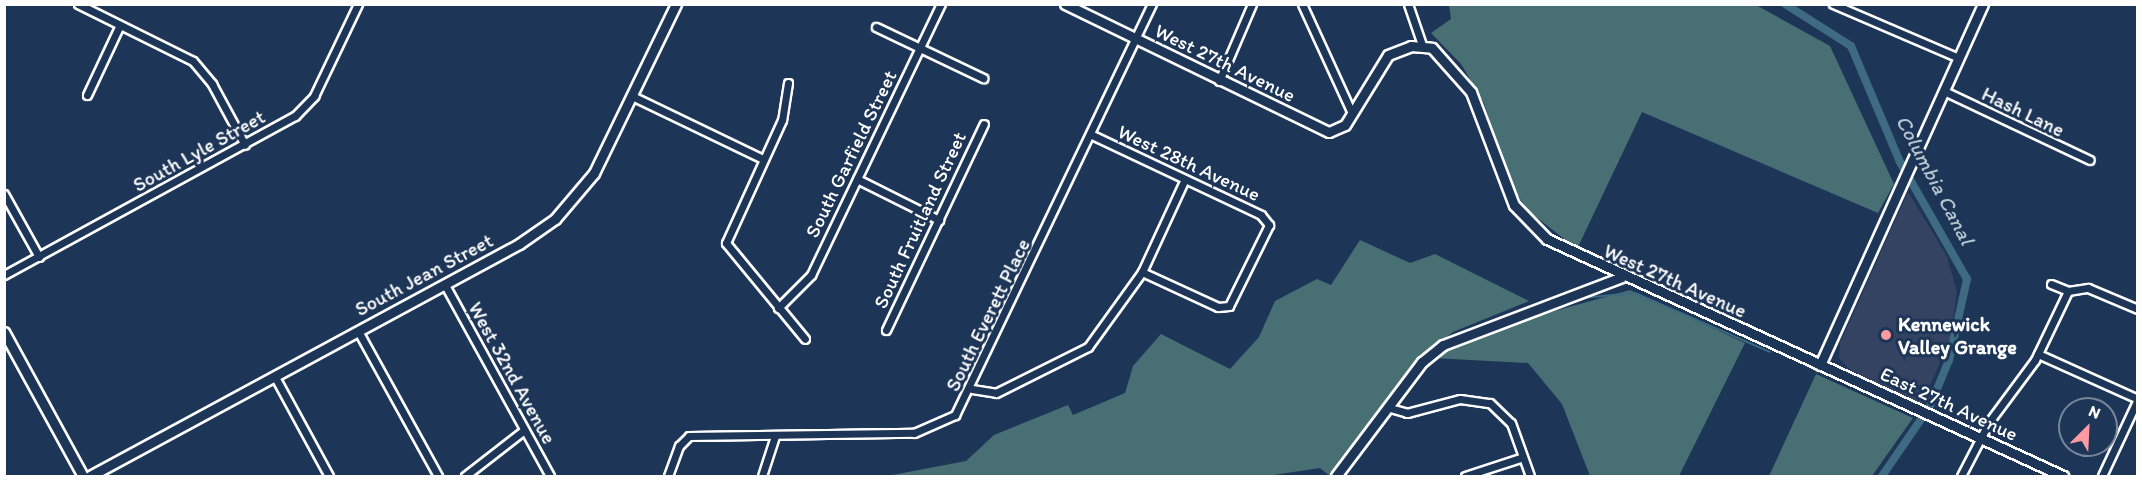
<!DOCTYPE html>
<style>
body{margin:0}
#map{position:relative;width:2142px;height:481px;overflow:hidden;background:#1d3557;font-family:Itim,sans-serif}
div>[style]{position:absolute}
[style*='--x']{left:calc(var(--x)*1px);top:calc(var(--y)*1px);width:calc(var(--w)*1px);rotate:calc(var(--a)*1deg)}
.built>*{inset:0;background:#344361}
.green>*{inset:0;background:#486f73}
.stream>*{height:2px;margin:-1px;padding:0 1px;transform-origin:1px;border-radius:1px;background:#3e6a82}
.canal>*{height:8px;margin:-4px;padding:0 4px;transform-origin:4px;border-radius:4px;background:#3e6a82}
.roads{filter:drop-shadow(2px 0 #fff) drop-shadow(-2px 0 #fff) drop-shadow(0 2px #fff) drop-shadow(0 -2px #fff)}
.street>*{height:7px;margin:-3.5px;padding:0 3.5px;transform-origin:3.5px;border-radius:3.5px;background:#1d3557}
.secondary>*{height:9px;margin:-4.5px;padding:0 4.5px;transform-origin:4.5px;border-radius:4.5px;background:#1d3557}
.dots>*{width:16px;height:16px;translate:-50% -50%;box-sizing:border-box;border:3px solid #1d3557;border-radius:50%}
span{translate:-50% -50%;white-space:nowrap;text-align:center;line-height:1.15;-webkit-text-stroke:6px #1d3557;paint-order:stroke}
.street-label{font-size:20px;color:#fff}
.poi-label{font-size:20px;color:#fff;font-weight:700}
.left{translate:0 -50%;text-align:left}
.water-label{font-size:21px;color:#b2c3cd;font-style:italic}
.frame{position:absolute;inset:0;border:6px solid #fff;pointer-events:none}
.north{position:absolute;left:2058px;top:397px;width:60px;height:60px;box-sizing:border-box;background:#1d3557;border:2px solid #77869a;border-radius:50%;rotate:24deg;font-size:16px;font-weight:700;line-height:24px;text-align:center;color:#fff}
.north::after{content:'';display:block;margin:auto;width:21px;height:27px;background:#ff9aa2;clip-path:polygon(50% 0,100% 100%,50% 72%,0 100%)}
</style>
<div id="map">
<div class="built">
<div style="clip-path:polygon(1908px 192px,1947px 256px,1957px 292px,1950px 340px,1922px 404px,1850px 370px,1839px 358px,1840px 343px)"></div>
</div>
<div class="green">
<div style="clip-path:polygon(1449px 5px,1756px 5px,1830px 46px,1894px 184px,1878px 213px,1642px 112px,1577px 249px,1526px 209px,1507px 177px,1484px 103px,1461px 64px,1431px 33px,1451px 19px)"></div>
<div style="clip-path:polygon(1360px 240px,1410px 263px,1435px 254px,1529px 301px,1453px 332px,1419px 359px,1330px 476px,1320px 468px,1267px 476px,887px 476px,966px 461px,994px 435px,1068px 405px,1073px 415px,1125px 393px,1133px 366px,1161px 334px,1230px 369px,1259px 337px,1275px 301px,1317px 279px,1331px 285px)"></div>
<div style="clip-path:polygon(1630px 290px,1745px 343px,1679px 476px,1590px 476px,1562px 404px,1528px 363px,1433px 358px,1483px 331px)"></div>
<div style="clip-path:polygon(1816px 374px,1913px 418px,1872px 476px,1769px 476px)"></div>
</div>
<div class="stream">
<div style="--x:1581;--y:298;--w:54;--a:-5.3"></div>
<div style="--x:1635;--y:293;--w:147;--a:23.6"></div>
</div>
<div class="canal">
<div style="--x:1785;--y:4;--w:78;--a:32.5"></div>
<div style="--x:1851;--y:46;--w:126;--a:67.1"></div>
<div style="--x:1900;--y:162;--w:135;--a:60.2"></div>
<div style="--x:1967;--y:279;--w:83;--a:102.5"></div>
<div style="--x:1949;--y:360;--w:50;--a:112.4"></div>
<div style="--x:1882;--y:476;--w:67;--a:-55.4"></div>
</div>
<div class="roads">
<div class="street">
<div style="--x:78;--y:4;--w:128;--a:26.4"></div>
<div style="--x:193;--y:61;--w:30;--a:50"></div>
<div style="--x:212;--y:84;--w:69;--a:61.6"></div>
<div style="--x:1302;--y:4;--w:120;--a:65.4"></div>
<div style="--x:1408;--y:4;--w:43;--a:71.1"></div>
<div style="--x:1833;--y:4;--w:137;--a:23.2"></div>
<div style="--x:876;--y:27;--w:119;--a:25.5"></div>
<div style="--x:1219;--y:81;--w:84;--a:-66.8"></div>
<div style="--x:788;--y:83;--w:37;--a:99"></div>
<div style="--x:782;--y:120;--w:135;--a:114.5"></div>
<div style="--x:726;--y:243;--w:124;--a:50.5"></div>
<div style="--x:1944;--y:91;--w:161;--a:25.3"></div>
<div style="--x:87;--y:95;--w:77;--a:-64.8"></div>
<div style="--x:632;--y:96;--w:145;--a:25.7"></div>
<div style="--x:1092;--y:135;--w:187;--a:25.3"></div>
<div style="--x:1261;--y:215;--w:13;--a:51"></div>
<div style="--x:1269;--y:225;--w:90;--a:116.3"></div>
<div style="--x:1229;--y:306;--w:11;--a:175"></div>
<div style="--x:1218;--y:307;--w:84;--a:-155.3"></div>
<div style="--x:857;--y:179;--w:92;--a:26.6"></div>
<div style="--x:4;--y:194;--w:72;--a:60.9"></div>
<div style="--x:4;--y:275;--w:332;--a:-28.7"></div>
<div style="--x:295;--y:116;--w:28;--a:-46"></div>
<div style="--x:314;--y:96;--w:102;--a:-64.4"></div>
<div style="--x:2051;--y:284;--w:18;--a:22"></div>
<div style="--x:445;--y:285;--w:218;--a:61.2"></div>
<div style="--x:778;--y:308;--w:47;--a:-45"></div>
<div style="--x:811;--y:275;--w:301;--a:-64.4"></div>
<div style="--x:886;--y:330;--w:228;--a:-64.6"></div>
<div style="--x:358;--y:331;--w:166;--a:61.1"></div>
<div style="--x:2038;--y:354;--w:110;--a:24.2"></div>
<div style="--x:2138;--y:399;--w:85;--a:115.1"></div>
<div style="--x:275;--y:377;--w:113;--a:61.4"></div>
<div style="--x:972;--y:389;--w:24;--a:9"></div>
<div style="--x:996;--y:393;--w:103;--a:-26.6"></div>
<div style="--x:1088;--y:347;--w:92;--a:-54.2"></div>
<div style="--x:1142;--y:272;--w:102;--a:-65.2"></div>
<div style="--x:1390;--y:408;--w:18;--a:16"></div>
<div style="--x:1407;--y:413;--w:55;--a:-14.8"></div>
<div style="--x:1460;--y:399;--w:30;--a:8"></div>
<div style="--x:1490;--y:403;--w:29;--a:44"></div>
<div style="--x:1511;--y:423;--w:56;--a:70.3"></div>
<div style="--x:465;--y:476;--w:75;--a:-37.9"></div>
<div style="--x:668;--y:476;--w:32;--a:-70"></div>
<div style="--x:679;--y:446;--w:14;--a:-45"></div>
<div style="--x:689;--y:436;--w:225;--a:-0.8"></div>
<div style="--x:914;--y:433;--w:45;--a:-23.7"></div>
<div style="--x:955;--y:415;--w:456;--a:-64.4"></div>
<div style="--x:762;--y:476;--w:42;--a:-72"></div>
<div style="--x:1465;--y:476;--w:61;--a:-18.1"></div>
<div style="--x:1961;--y:476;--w:61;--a:-62.6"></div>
<div style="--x:1989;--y:422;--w:77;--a:-53.4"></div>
<div style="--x:2035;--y:360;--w:76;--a:-64.4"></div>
<div style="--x:2068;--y:291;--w:20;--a:-9"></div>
<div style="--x:2088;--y:288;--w:54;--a:22.8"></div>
</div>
<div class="secondary">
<div style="--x:1065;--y:4;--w:293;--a:25.9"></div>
<div style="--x:1329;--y:132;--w:17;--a:-24"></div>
<div style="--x:1345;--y:125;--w:82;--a:-58.4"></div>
<div style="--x:1388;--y:55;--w:25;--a:-21"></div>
<div style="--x:1411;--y:46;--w:21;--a:5"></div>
<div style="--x:1432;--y:48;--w:59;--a:48.4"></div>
<div style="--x:1471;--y:92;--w:121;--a:69.2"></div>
<div style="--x:1514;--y:205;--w:47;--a:45.9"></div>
<div style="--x:1547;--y:239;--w:568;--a:24.67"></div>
<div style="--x:4;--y:332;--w:164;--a:61.3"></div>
<div style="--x:1820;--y:365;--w:396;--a:-65.7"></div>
<div style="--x:90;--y:476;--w:488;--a:-28.4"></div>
<div style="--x:519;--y:244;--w:44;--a:-34.8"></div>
<div style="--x:555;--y:219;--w:60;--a:-49.7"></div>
<div style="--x:594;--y:173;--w:188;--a:-64.1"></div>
<div style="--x:1336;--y:476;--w:143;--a:-53"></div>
<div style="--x:1422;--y:362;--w:27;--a:-39"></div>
<div style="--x:1443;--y:345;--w:191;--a:-20.8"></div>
</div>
</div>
<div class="dots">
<div style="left:1886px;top:335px;background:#ff9aa2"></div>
</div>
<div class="street-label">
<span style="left:1225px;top:63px;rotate:26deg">West 27th Avenue</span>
<span style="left:2023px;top:112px;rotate:26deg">Hash Lane</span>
<span style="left:199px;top:151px;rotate:-29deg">South Lyle Street</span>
<span style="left:851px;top:154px;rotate:-64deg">South Garfield Street</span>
<span style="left:1189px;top:163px;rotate:25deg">West 28th Avenue</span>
<span style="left:920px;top:220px;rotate:-65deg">South Fruitland Street</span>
<span style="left:424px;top:275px;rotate:-28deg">South Jean Street</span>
<span style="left:1675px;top:281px;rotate:24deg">West 27th Avenue</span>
<span style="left:988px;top:315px;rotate:-64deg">South Everett Place</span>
<span style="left:512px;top:373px;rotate:61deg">West 32nd Avenue</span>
<span style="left:1949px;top:404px;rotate:25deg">East 27th Avenue</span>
</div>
<div class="poi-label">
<span class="left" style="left:1898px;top:336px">Kennewick<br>Valley Grange</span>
</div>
<div class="water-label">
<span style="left:1935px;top:180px;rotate:62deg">Columbia Canal</span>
</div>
<div class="frame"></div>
<div class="north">N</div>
</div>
